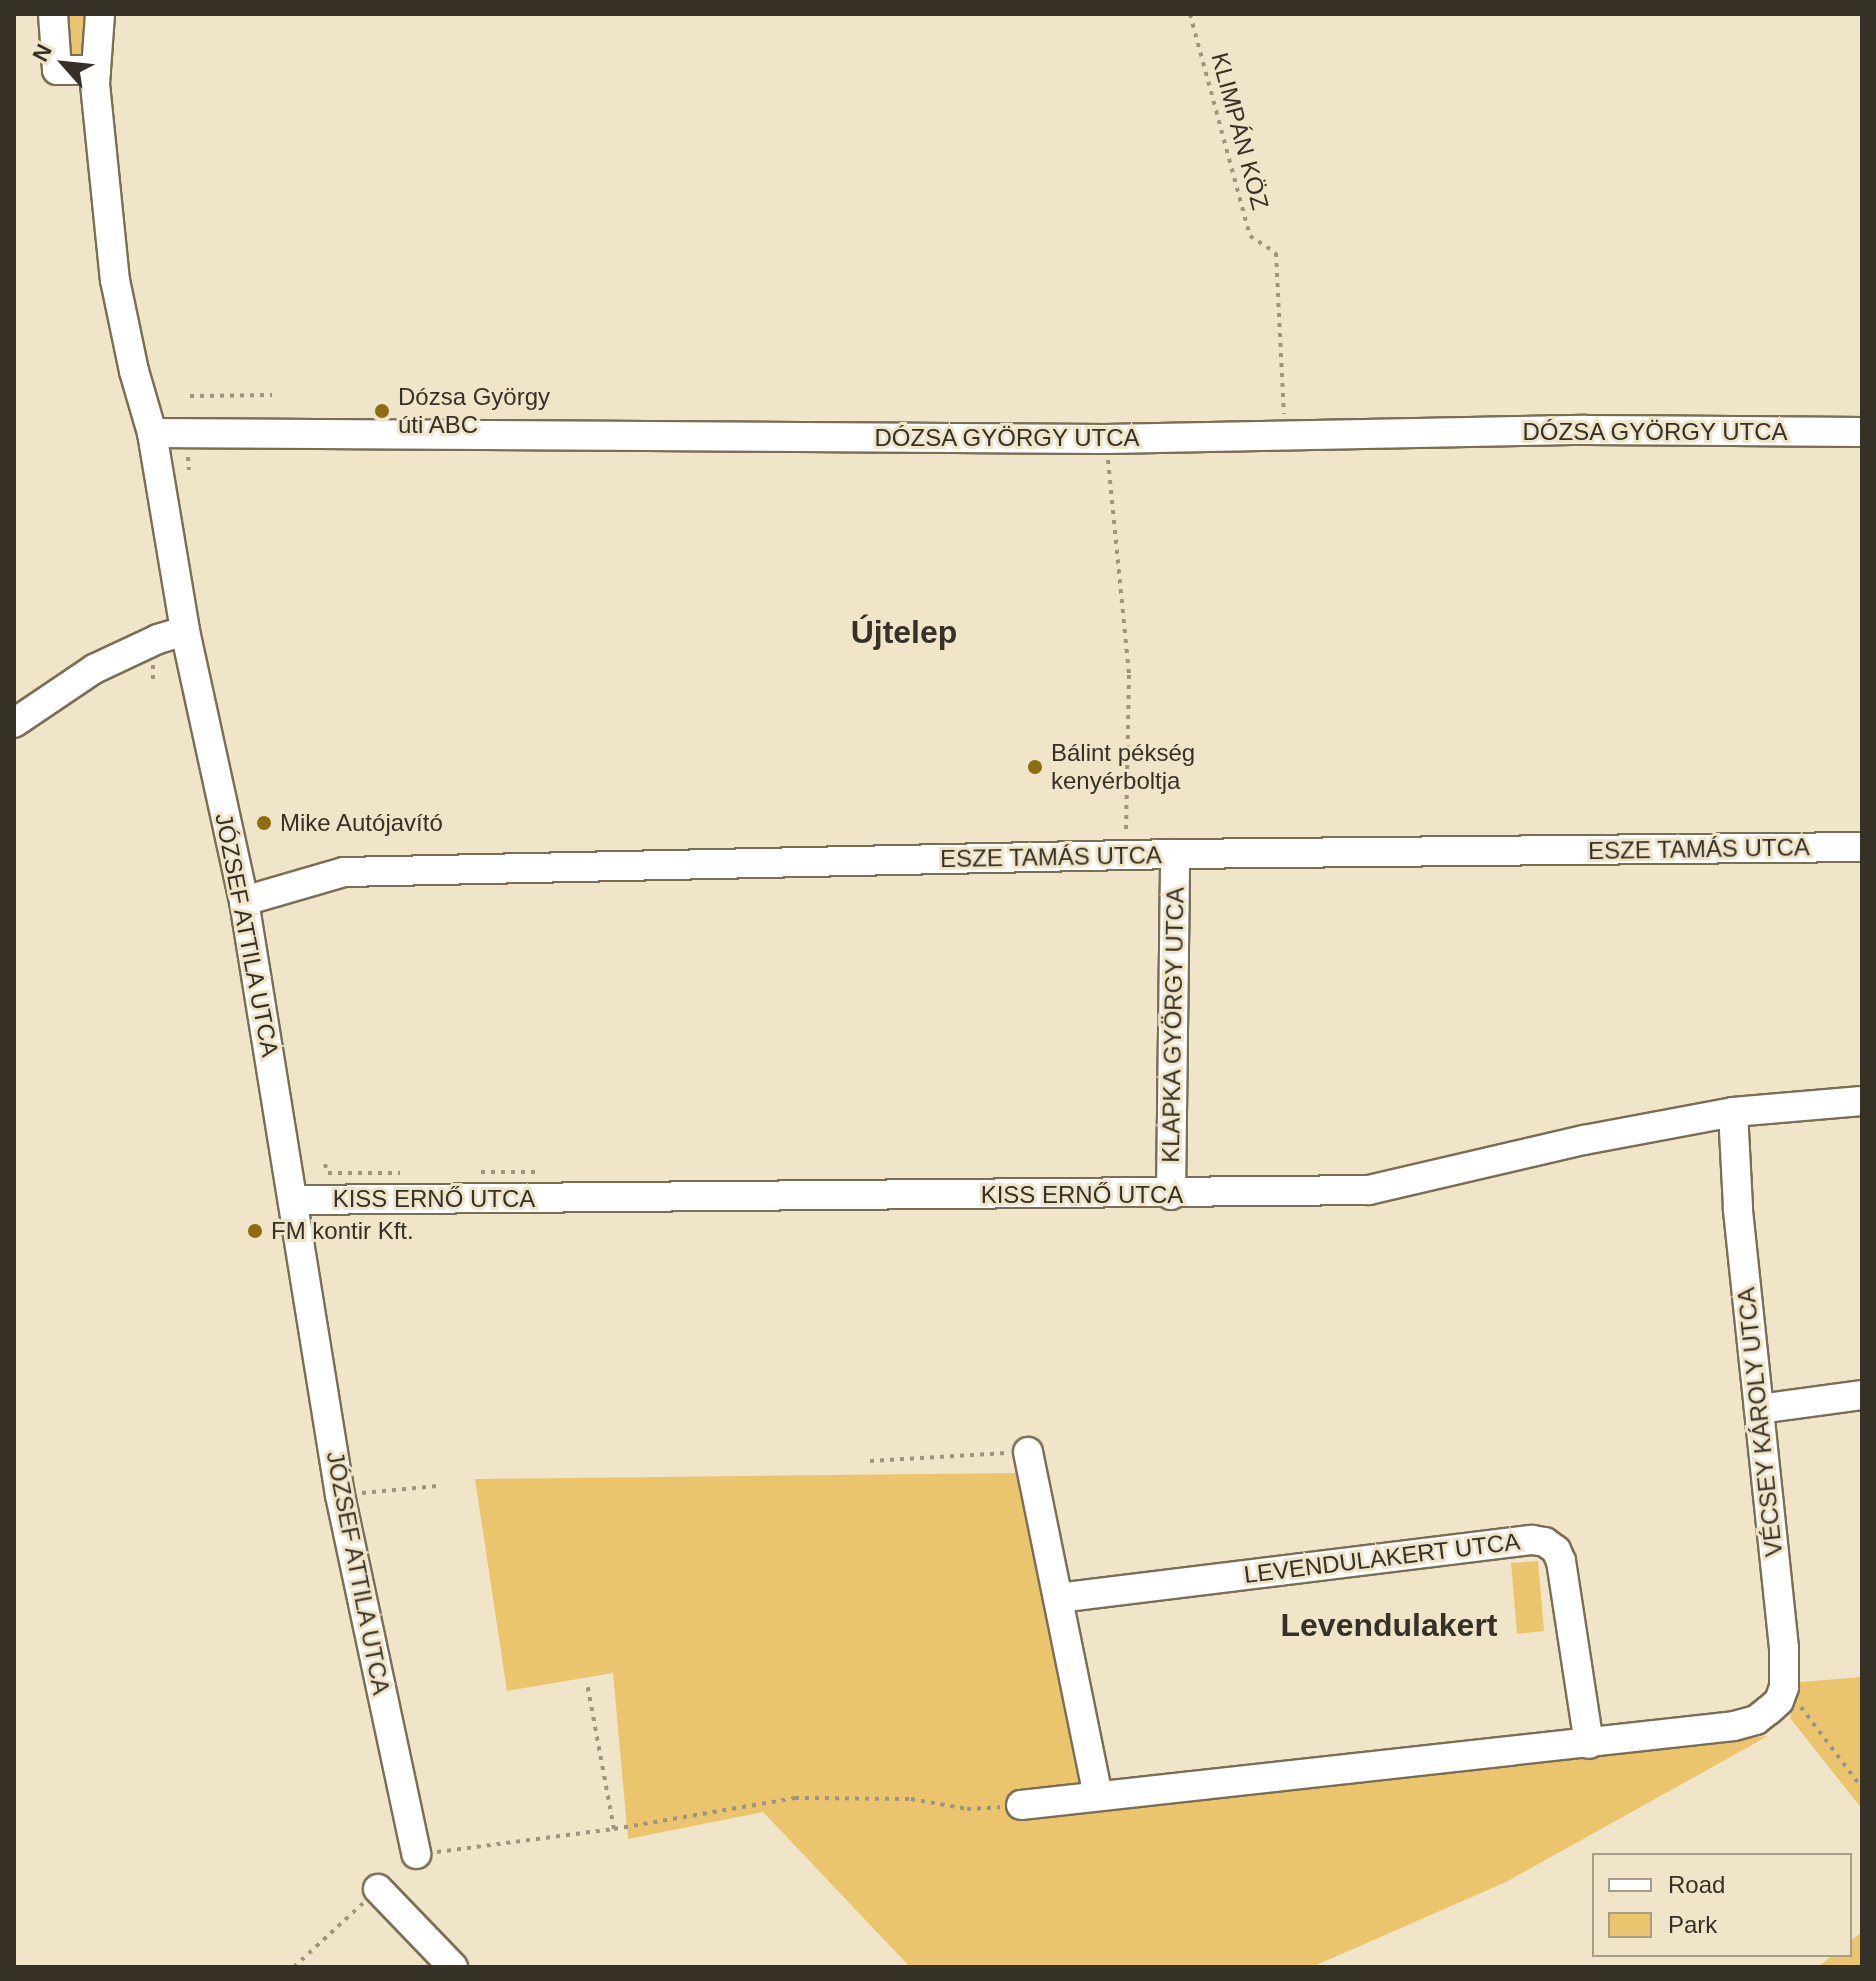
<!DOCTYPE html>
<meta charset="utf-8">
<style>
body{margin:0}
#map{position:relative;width:1876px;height:1981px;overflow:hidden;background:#f1e5c9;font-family:Helvetica,sans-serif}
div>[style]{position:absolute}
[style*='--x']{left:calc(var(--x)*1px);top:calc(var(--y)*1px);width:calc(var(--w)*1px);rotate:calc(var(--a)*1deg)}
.green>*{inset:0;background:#ebc56e}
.path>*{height:4px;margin-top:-2px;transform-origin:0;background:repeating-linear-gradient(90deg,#9e9581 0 4px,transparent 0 10px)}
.roads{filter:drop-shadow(2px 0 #7a6f56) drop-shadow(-2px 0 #7a6f56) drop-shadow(0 2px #7a6f56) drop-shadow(0 -2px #7a6f56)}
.minor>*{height:28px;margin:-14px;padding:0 14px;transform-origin:14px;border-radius:14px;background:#fff}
.dots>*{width:22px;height:22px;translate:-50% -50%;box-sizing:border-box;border:4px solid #f1e5c9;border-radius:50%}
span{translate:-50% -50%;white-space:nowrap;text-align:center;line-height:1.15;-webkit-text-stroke:6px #f1e5c9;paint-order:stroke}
.street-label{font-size:24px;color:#363127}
.poi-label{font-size:24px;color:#363127}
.left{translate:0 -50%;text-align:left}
.district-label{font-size:32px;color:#363127;font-weight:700}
.frame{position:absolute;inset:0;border:16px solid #363127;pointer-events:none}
.legend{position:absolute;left:1592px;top:1853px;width:260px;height:104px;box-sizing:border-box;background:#f1e5c9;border:2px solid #a69d88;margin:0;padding:10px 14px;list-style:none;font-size:24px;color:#363127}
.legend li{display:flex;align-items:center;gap:16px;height:40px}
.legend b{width:40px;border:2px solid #a69d88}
.north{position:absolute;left:24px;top:24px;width:80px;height:80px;-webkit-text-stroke:6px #f1e5c9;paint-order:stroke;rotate:297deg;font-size:22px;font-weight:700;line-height:32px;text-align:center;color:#363127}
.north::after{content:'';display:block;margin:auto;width:28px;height:36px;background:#363127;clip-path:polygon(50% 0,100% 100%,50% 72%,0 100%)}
</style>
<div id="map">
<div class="green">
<div style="clip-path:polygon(61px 14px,93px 14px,82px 59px,64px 58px)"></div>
<div style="clip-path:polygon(1016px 1473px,1090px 1811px,1768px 1736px,1506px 1882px,1312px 1967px,910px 1967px,763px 1812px,628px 1839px,613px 1673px,507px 1691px,475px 1479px)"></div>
<div style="clip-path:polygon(1538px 1561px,1544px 1631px,1517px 1634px,1511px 1563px)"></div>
<div style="clip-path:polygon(1862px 1677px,1862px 1809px,1790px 1718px,1800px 1682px)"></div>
<div style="clip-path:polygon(1862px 1932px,1862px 1967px,1818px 1967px,1833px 1955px,1850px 1955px,1850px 1941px)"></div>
</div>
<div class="path">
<div style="--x:1190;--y:14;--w:230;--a:74.9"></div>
<div style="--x:1250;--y:236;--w:31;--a:33"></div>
<div style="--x:1276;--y:253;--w:161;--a:87.2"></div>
<div style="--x:190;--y:396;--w:82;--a:-0.7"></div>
<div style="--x:188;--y:457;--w:13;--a:86"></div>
<div style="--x:1108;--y:460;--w:216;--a:84.4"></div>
<div style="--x:1129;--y:675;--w:159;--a:91.1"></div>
<div style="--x:153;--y:679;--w:15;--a:-90"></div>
<div style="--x:325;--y:1164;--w:9;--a:72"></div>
<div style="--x:328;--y:1173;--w:72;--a:0"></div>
<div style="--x:481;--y:1172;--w:55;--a:0"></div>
<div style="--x:870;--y:1461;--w:137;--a:-3.3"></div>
<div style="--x:362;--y:1493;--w:76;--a:-5.3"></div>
<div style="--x:1801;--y:1707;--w:101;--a:53"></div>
<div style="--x:614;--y:1829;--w:184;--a:-9.7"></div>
<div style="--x:795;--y:1798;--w:116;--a:0.5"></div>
<div style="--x:911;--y:1799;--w:57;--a:10.1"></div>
<div style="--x:967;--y:1809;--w:33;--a:-3"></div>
<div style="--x:437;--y:1852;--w:178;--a:-7.4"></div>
<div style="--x:614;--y:1829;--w:147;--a:-100.5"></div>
<div style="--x:294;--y:1967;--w:94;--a:-42.8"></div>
</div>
<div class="roads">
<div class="minor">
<div style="--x:53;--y:14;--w:56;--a:85.9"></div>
<div style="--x:57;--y:70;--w:39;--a:0"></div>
<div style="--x:100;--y:14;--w:70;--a:94.1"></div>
<div style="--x:95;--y:84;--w:197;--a:84.2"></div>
<div style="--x:115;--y:280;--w:93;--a:78.2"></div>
<div style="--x:134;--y:371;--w:65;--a:73.8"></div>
<div style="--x:152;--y:433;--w:201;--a:80.5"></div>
<div style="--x:185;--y:631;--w:276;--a:77.7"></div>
<div style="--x:244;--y:901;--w:602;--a:80.82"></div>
<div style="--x:340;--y:1495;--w:367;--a:78"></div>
<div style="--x:152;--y:433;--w:953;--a:0.36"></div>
<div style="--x:1105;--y:439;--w:480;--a:-1.1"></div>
<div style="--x:1585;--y:430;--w:277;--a:0.4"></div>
<div style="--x:14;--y:723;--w:97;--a:-34"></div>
<div style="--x:94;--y:669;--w:71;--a:-25.1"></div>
<div style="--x:158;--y:639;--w:28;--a:-17"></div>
<div style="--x:244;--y:901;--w:104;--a:-16.2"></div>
<div style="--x:344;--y:872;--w:831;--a:-1.24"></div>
<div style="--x:1175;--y:854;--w:687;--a:-0.58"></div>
<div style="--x:1171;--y:1195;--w:341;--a:-89.3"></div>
<div style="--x:294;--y:1200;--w:1075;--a:-0.53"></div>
<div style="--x:1369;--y:1190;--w:221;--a:-13.1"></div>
<div style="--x:1584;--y:1140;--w:152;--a:-10.6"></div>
<div style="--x:1733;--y:1112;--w:129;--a:-4.9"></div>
<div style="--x:1759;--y:1409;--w:104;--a:-7.7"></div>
<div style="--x:1028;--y:1452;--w:350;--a:78.5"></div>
<div style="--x:1058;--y:1598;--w:478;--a:-7"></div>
<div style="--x:1532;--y:1540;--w:13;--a:9"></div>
<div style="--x:1545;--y:1542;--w:14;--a:36"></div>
<div style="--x:1556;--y:1550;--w:12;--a:66"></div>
<div style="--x:1561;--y:1561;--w:185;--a:81.3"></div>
<div style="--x:1021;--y:1805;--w:717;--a:-6.32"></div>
<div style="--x:1734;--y:1726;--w:23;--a:-15"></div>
<div style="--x:1756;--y:1720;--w:16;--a:-38"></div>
<div style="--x:1769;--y:1710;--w:13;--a:-42"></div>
<div style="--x:1779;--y:1701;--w:15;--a:-70"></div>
<div style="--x:1784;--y:1687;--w:39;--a:-90"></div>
<div style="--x:1784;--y:1648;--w:443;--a:-96"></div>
<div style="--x:1738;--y:1207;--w:95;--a:-93"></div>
<div style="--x:378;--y:1889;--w:108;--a:46.1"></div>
</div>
</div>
<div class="dots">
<div style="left:382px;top:411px;background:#8e6d11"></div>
<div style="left:1035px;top:767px;background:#8e6d11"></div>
<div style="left:264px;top:823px;background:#8e6d11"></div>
<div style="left:255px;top:1231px;background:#8e6d11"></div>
</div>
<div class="street-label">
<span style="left:1240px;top:131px;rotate:75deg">KLIMPÁN KÖZ</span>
<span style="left:1655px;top:432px">DÓZSA GYÖRGY UTCA</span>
<span style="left:1007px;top:438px">DÓZSA GYÖRGY UTCA</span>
<span style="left:1699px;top:849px;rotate:-1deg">ESZE TAMÁS UTCA</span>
<span style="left:1051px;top:857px;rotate:-1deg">ESZE TAMÁS UTCA</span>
<span style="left:247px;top:935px;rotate:79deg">JÓZSEF ATTILA UTCA</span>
<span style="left:1173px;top:1025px;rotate:-89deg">KLAPKA GYÖRGY UTCA</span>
<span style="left:1082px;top:1195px">KISS ERNŐ UTCA</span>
<span style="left:434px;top:1199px">KISS ERNŐ UTCA</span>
<span style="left:1760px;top:1422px;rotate:-96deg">VÉCSEY KÁROLY UTCA</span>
<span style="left:1382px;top:1558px;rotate:-7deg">LEVENDULAKERT UTCA</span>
<span style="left:358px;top:1573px;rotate:79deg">JÓZSEF ATTILA UTCA</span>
</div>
<div class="poi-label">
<span class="left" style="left:398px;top:411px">Dózsa György<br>úti ABC</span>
<span class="left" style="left:1051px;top:767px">Bálint pékség<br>kenyérboltja</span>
<span class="left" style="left:280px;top:823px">Mike Autójavító</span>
<span class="left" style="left:271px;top:1231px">FM kontir Kft.</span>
</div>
<div class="district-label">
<span style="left:904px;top:632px">Újtelep</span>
<span style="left:1389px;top:1625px">Levendulakert</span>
</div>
<div class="frame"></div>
<ul class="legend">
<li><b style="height:10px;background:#fff"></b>Road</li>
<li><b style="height:22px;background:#ebc56e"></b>Park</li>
</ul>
<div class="north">N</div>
</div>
